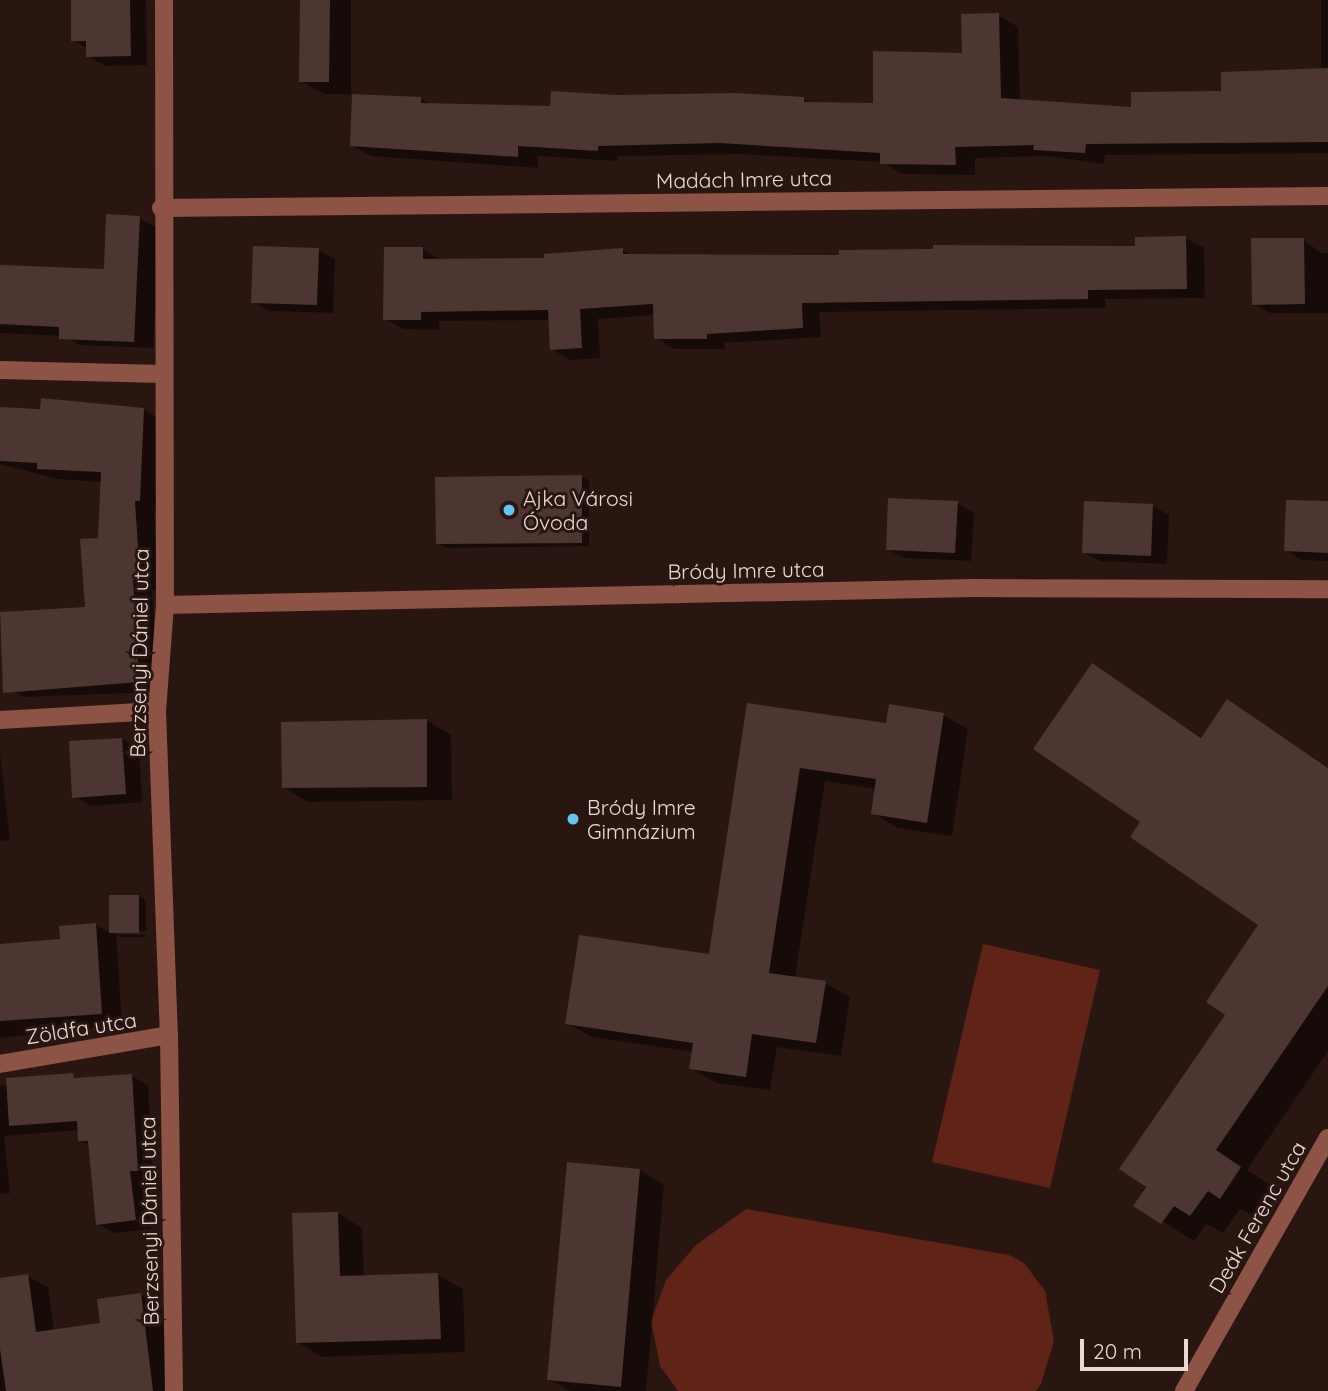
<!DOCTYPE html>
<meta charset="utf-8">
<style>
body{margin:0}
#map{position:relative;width:1328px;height:1391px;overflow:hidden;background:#2a1611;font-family:Quicksand,sans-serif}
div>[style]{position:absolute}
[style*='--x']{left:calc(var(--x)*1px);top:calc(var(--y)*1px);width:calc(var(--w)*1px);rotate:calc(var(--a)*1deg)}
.green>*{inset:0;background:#5f2318}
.shadow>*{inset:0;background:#0007}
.building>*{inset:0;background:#4d3631}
.minor>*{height:18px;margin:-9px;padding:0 9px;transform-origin:9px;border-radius:9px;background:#8c5346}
.dots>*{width:19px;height:19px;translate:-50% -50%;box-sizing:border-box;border:4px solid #2a1611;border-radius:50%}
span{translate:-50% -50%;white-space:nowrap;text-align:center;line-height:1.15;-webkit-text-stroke:6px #2a1611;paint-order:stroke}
.street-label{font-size:21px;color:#e8d9d5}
.poi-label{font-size:21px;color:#e8d9d5}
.left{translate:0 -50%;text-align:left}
.scale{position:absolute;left:1080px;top:1339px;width:108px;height:32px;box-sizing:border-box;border:4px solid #e8d9d5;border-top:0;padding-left:9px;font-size:21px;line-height:24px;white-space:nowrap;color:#e8d9d5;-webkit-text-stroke:5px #2a1611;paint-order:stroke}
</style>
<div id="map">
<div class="green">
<div style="clip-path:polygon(983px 944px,1100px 970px,1050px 1188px,932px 1162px)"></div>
<div style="clip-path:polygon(746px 1209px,1009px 1255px,1024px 1263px,1045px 1291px,1054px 1341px,1041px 1384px,1036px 1391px,678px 1391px,660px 1366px,651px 1321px,666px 1280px,696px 1245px)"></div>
</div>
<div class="shadow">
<div style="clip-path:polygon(73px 0,146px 0,147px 65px,105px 66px,88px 56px,88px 49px,73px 40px)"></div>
<div style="clip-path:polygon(302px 0,351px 0,351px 94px,324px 94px,301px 81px)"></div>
<div style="clip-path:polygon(1321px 0,1328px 0,1328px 153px,1105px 155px,1104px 164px,1047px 156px,975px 158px,975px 175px,902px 174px,882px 162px,740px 154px,618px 156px,617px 161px,537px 156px,538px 168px,371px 156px,351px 145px,421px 99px,431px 105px,551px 108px,617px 97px,804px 99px,813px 104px,875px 105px,964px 54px,998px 15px,1018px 27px,1020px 101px,1133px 109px,1321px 70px)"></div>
<div style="clip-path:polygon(139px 218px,159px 229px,153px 348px,80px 345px,65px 336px,0 333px,0 267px,106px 271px)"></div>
<div style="clip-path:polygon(1186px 238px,1204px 248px,1205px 298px,1105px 299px,1106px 308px,819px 312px,821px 337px,724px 343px,725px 349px,674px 349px,656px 338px,655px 315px,598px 319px,600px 358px,570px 360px,552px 349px,550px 320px,439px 321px,439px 330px,403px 329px,385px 319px,422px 249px,440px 259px,546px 259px,622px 250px,632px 256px,841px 256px,1137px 248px)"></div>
<div style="clip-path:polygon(1304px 240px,1321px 253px,1328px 253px,1328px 313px,1270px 313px,1253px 304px)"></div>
<div style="clip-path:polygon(319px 250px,335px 259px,333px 313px,269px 311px,253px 302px)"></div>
<div style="clip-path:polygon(0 408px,143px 409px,163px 421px,159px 511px,154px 511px,159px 590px,152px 590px,158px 692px,24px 697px,4px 686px,0 614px,87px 609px,100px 540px,102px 482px,58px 479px,0 464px)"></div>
<div style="clip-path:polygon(581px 476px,589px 481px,589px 546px,446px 548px,438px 543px)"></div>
<div style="clip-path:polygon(957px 503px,974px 513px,971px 561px,904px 558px,887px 549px)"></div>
<div style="clip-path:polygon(1328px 503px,1328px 561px,1302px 560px,1285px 550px)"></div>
<div style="clip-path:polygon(1153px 506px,1169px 515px,1167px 564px,1100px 561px,1083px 552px)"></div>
<div style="clip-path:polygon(1092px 665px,1203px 738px,1227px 702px,1328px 767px,1328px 1051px,1247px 1170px,1273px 1187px,1253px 1216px,1240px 1209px,1223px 1233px,1206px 1224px,1194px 1241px,1136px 1205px,1228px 1014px,1260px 925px,1142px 822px)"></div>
<div style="clip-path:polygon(749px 705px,888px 725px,943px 715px,968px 729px,952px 836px,897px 828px,873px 813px,877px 789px,825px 781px,795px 978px,825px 983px,850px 997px,841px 1056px,777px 1047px,770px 1090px,716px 1083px,691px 1068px,694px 1052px,592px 1037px,567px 1023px,710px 956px)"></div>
<div style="clip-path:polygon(426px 720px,451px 735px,452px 800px,308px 802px,283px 787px)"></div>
<div style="clip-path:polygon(122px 739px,139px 749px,142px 802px,91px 806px,74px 796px)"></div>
<div style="clip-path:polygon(0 753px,10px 840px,0 841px)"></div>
<div style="clip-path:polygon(139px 896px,146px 901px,146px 931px,116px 932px,122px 1025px,0 1038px,0 946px,62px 941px,96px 925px,111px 933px,111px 897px)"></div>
<div style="clip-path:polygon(117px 935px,146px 935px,146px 937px,119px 937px)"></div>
<div style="clip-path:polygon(132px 1076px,148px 1085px,153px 1179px,145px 1179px,151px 1229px,114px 1233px,98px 1224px,90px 1146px,80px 1140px,79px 1130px,4px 1136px,10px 1193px,0 1194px,0 1086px,8px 1085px,8px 1080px)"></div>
<div style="clip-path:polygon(640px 1170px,664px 1185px,646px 1391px,570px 1391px,549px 1379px)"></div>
<div style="clip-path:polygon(338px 1213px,362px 1228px,364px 1277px,438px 1275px,463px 1289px,465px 1352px,322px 1357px,297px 1342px)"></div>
<div style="clip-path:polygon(27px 1276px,48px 1287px,54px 1331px,102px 1325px,141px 1295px,161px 1307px,170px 1391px,0 1391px,0 1280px)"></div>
</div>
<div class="building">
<div style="clip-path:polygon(71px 0,130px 0,131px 56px,86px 57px,86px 41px,71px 41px)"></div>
<div style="clip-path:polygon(300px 0,330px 0,329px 82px,299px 82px)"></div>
<div style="clip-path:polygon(999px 13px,1001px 98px,1131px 107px,1131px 92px,1221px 91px,1221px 72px,1328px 68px,1328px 142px,1086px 144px,1085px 153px,1033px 150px,1034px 145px,955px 147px,956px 165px,880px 164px,880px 153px,719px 143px,598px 146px,598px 151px,518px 146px,518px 157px,350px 146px,352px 94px,421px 97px,421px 103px,550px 106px,551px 91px,617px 95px,735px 93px,804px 97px,804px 102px,873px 103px,873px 51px,962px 53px,961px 14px)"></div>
<div style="clip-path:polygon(106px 214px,140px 216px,134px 342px,59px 339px,59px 327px,0 324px,0 265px,104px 269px)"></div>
<div style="clip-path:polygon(1186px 236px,1187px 289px,1088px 290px,1088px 299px,802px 303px,803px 328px,707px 334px,707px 339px,654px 339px,653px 304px,580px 309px,582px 348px,550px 350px,548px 310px,421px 312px,421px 320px,383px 320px,384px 247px,423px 247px,423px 259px,544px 258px,544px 254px,623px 248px,623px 254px,839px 255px,839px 250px,933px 249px,933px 245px,1135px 246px,1135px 237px)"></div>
<div style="clip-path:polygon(1251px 238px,1304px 238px,1305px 304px,1252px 305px)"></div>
<div style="clip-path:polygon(253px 246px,319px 248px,317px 305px,251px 303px)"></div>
<div style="clip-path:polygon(41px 398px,144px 408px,140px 501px,135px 501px,140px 579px,133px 580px,139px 682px,3px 693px,0 612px,85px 607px,80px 539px,98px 538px,101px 472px,37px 469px,37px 463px,0 461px,0 407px,40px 409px)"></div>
<div style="clip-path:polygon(582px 475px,582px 543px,436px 544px,435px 477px)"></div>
<div style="clip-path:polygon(888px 498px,958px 501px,955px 553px,886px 550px)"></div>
<div style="clip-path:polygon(1286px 500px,1328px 501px,1328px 553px,1284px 551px)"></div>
<div style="clip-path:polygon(1084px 501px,1153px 504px,1151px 556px,1082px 553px)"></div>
<div style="clip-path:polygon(1092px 663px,1201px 738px,1227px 699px,1328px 768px,1328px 986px,1216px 1150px,1241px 1167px,1220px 1199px,1208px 1191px,1190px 1216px,1174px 1206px,1161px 1224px,1133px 1206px,1146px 1187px,1119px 1169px,1225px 1015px,1206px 1002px,1258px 925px,1130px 837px,1140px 822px,1033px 749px)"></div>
<div style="clip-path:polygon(747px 703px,886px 723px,889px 704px,944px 713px,927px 823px,871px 814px,876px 779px,800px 768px,769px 973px,826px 981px,816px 1043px,752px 1034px,746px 1077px,689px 1069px,693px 1043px,565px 1024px,579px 935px,709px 954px)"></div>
<div style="clip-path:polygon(427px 719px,427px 787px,282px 788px,281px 722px)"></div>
<div style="clip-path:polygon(122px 738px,126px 794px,72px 798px,69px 741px)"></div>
<div style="clip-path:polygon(109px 895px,139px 895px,139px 933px,109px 933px)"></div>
<div style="clip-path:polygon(96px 923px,102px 1014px,0 1021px,0 944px,60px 939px,59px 926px)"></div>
<div style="clip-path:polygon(73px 1073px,74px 1078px,132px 1074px,138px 1171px,130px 1171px,136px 1220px,96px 1225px,88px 1141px,78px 1141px,77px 1121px,9px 1126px,6px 1078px)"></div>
<div style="clip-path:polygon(567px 1162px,640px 1169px,621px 1387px,547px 1380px)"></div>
<div style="clip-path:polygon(338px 1212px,340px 1276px,438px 1273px,441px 1339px,296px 1343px,292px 1213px)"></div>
<div style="clip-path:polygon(28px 1274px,36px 1332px,100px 1323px,97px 1299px,141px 1293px,153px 1391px,6px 1391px,0 1349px,0 1278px)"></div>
</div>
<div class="minor">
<div style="--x:164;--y:0;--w:605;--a:89.91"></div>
<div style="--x:165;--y:605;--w:106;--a:94.3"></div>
<div style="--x:157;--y:711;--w:324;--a:87.9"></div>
<div style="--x:169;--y:1035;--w:356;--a:89.2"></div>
<div style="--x:161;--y:208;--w:1167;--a:-0.59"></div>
<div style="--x:0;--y:370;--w:163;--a:1.4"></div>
<div style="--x:165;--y:605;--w:808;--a:-1.21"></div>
<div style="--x:973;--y:588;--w:355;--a:0.2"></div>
<div style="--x:0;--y:720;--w:157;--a:-3.3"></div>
<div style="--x:0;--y:1064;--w:171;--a:-9.7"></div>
<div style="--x:1184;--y:1391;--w:291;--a:-60.4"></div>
</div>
<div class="dots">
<div style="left:509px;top:510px;background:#69c3f1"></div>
<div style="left:573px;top:819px;background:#69c3f1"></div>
</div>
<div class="street-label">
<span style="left:744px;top:179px;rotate:-1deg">Madách Imre utca</span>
<span style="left:746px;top:570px;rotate:-1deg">Bródy Imre utca</span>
<span style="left:139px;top:653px;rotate:-89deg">Berzsenyi Dániel utca</span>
<span style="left:81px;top:1028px;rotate:-9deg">Zöldfa utca</span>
<span style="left:1257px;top:1217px;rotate:-60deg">Deák Ferenc utca</span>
<span style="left:149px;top:1221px;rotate:-91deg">Berzsenyi Dániel utca</span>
</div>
<div class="poi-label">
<span class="left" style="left:523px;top:510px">Ajka Városi<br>Óvoda</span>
<span class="left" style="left:587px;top:819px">Bródy Imre<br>Gimnázium</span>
</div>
<div class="scale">20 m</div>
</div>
